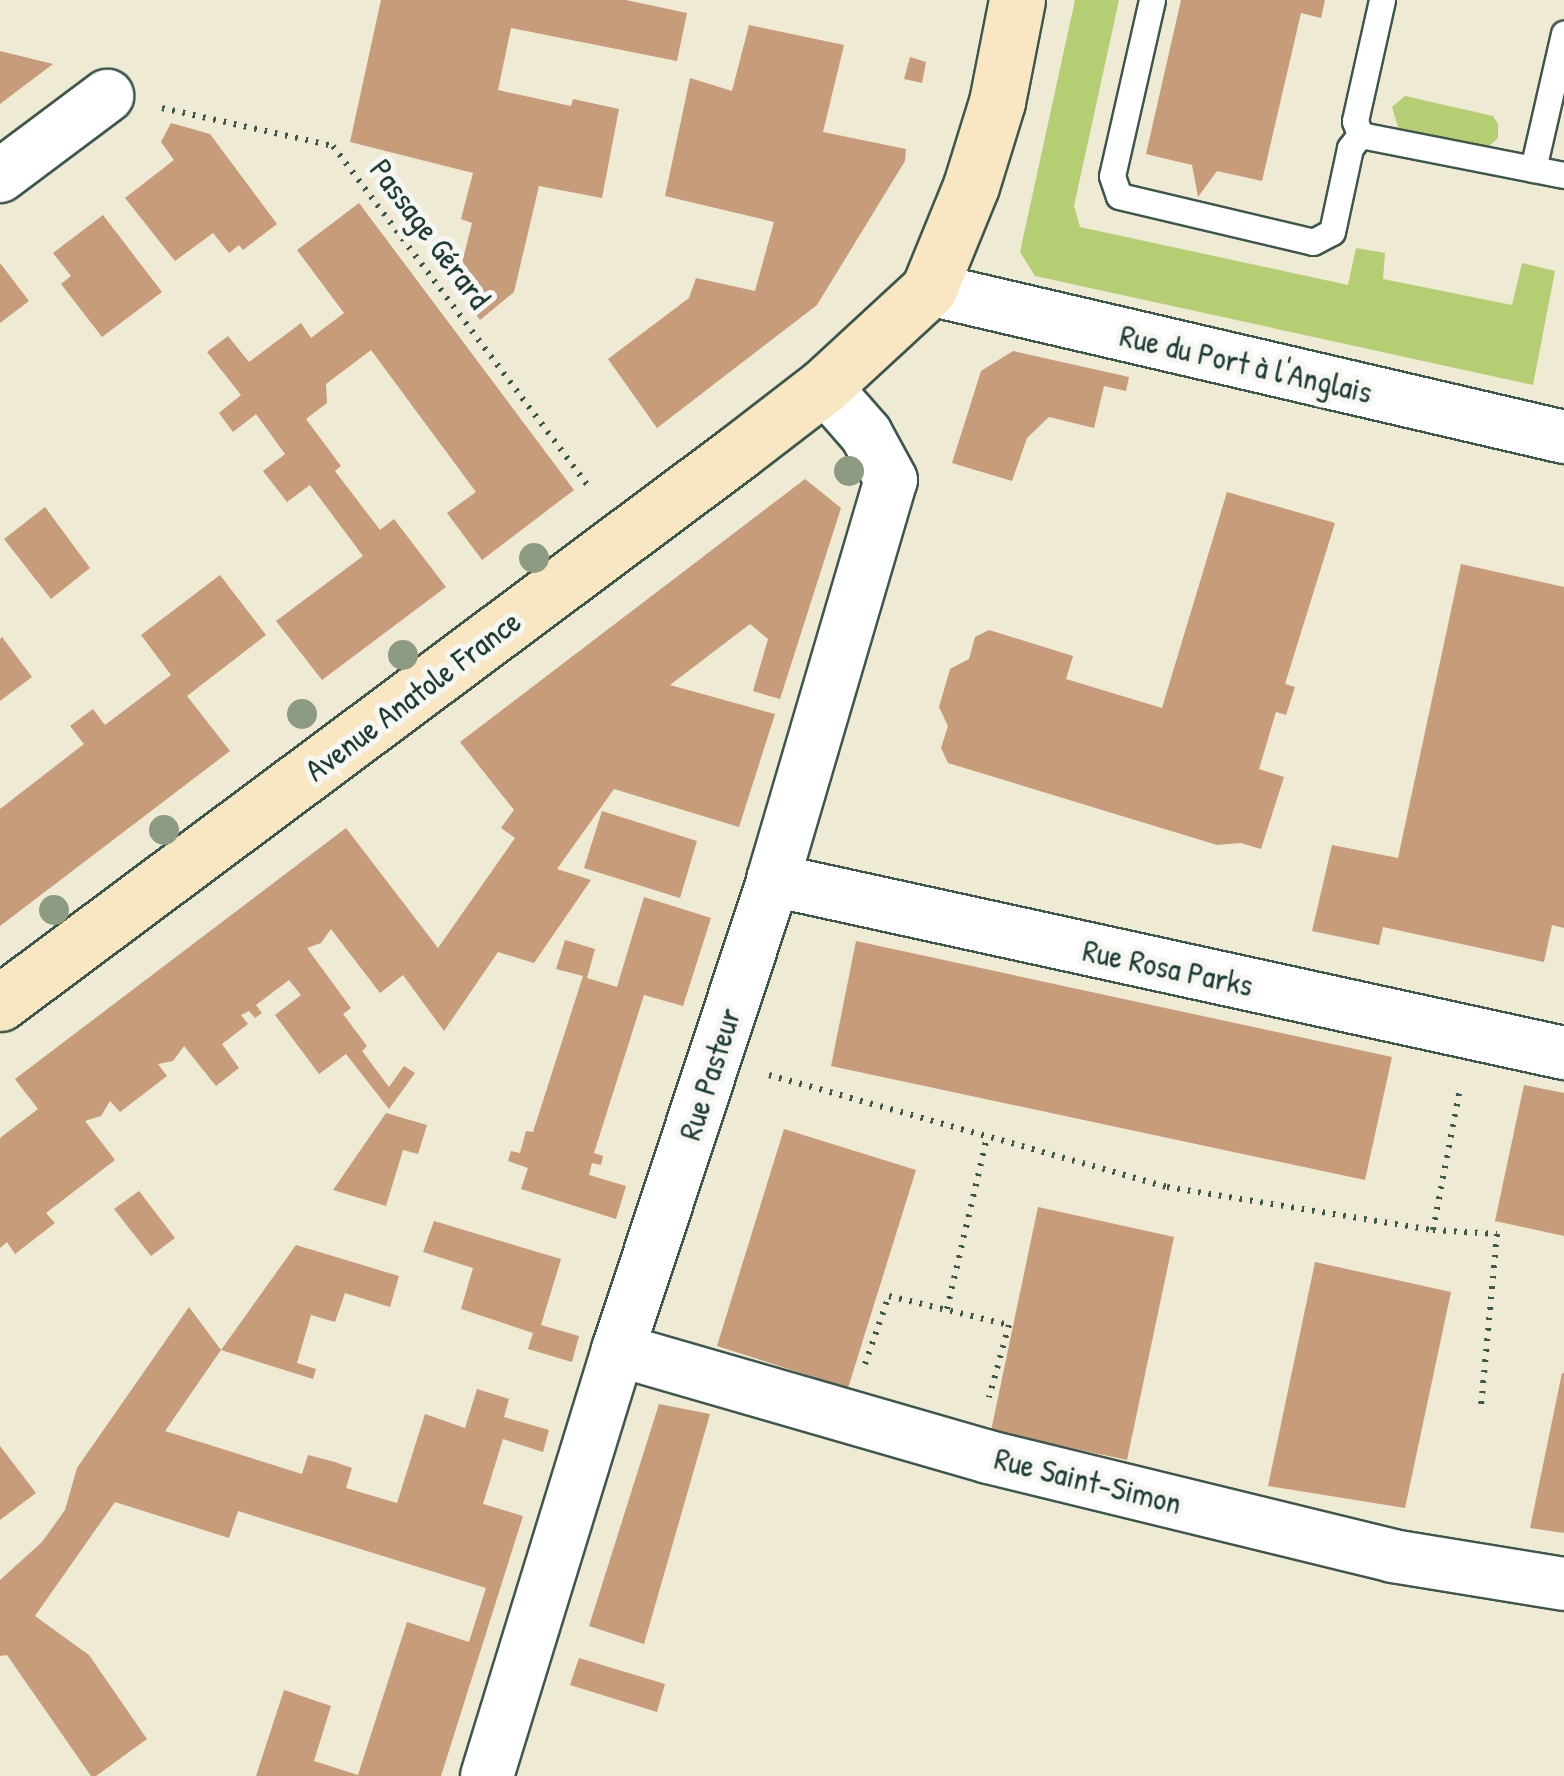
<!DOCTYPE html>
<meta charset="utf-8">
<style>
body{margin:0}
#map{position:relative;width:1564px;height:1776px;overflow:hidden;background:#eeead4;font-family:"Patrick Hand",sans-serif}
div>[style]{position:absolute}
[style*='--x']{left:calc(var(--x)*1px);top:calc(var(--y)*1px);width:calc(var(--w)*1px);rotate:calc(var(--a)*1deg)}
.green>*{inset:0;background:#b6ce73}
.building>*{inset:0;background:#c79c7a}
.path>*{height:6px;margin-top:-3px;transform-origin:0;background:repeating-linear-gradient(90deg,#3e574c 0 2.5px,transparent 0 10.5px)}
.roads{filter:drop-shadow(2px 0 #3e574c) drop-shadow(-2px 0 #3e574c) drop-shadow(0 2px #3e574c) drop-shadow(0 -2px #3e574c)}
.service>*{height:25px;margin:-12.5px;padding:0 12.5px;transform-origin:12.5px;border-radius:12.5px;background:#fff}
.minor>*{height:52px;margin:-26px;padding:0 26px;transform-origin:26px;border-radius:26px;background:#fff}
.secondary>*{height:55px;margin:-27.5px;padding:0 27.5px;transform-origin:27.5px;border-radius:27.5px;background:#f9e7c3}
.trees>*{width:30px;height:30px;margin:-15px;border-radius:50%;background:#8d9b83}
span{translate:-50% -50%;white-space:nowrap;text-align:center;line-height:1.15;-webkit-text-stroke:10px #f6f6f2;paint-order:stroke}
.street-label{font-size:32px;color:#1f3d34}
</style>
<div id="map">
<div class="green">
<div style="clip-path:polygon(1075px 0,1119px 0,1074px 206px,1080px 227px,1348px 285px,1356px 248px,1385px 253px,1383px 279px,1512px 305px,1522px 263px,1555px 271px,1533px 385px,1035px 276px,1020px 252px)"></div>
<div style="clip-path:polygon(1405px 96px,1493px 116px,1498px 124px,1498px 138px,1485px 150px,1400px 133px,1392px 107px)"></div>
</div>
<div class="building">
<div style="clip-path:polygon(381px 0,626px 0,687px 13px,677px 61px,511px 28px,498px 90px,571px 106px,573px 99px,619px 109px,602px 198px,539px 186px,514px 292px,480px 320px,456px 287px,472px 223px,461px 219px,473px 173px,350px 142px)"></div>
<div style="clip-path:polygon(1181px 0,1325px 0,1321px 18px,1301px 13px,1262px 181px,1217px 171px,1198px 197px,1192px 165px,1146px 154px)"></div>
<div style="clip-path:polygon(749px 25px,844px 45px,823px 132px,906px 149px,905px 161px,817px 305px,657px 428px,608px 359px,689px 298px,696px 278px,755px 291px,774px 222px,665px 196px,690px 78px,732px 91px)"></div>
<div style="clip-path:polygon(0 51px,53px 64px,0 104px)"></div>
<div style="clip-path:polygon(910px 57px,926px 62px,922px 83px,904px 79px)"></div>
<div style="clip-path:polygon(171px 123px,210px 134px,277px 224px,243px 250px,239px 245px,229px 253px,213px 233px,175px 261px,125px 198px,174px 160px,161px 142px)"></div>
<div style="clip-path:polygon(359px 203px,574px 490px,482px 560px,447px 513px,476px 492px,371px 350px,326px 384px,327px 403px,306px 419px,341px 466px,335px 471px,380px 530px,394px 519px,446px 587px,322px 680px,276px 621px,363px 556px,310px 485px,287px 502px,263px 471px,285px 454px,256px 414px,233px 432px,219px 413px,241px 395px,207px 352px,228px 336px,249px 362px,301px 323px,311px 338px,344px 313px,297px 250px)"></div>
<div style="clip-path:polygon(103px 215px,162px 292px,102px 337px,61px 284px,71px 276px,53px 253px)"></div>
<div style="clip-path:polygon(0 263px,29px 301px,0 323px)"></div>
<div style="clip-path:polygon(1013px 351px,1129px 377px,1126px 391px,1104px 386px,1094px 428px,1049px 417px,1027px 438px,1012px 481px,952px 463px,981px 371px)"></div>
<div style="clip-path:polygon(805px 479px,841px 508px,780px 699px,753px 691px,768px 639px,750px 624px,670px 685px,775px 714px,739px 827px,614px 789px,557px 869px,591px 880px,534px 963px,498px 952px,444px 1031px,403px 975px,380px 993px,331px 929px,321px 943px,307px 948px,351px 1008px,343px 1014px,367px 1046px,362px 1051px,389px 1087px,404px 1066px,415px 1073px,389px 1109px,346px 1054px,319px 1074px,275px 1015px,301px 995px,289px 980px,256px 1005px,262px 1013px,255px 1018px,249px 1011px,241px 1015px,248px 1024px,222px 1044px,239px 1068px,216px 1086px,184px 1046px,173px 1061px,158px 1064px,167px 1076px,120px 1112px,110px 1101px,101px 1116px,85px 1121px,115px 1160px,46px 1213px,55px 1223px,15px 1254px,7px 1242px,0 1248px,0 1138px,38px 1109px,15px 1079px,346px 828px,438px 948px,515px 838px,501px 828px,514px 810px,460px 742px)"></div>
<div style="clip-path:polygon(1227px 492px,1335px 523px,1285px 684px,1295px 687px,1286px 715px,1276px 712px,1259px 769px,1284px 777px,1261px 849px,1241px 843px,1217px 845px,948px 763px,941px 748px,948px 726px,939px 707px,950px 669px,969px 659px,975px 637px,989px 630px,1073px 656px,1066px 679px,1162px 708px)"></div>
<div style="clip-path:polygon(45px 507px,90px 568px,51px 599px,4px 539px)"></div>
<div style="clip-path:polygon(1461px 564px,1564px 587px,1564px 928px,1552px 925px,1544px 962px,1383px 927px,1379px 945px,1312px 931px,1332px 845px,1398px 858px)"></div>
<div style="clip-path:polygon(220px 575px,266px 635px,187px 696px,230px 751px,0 926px,0 809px,84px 744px,70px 726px,93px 709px,105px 725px,171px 675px,141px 635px)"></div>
<div style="clip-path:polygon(2px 637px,32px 677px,0 701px,0 639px)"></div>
<div style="clip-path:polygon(602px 811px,697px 841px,680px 898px,584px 868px)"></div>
<div style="clip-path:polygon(644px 897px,711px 918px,683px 1006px,644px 995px,594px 1153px,603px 1156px,601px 1165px,592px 1163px,589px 1175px,626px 1186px,616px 1219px,521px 1189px,528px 1168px,508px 1161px,511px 1151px,520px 1153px,526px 1131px,533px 1132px,583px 976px,556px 969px,565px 940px,595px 949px,587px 978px,617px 987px)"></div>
<div style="clip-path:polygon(856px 941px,1392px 1057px,1365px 1180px,831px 1066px)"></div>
<div style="clip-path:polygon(1524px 1085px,1564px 1093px,1564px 1236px,1495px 1221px)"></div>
<div style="clip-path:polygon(386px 1113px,427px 1125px,418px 1154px,403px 1150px,386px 1206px,333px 1190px)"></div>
<div style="clip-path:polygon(784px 1129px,916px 1170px,848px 1388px,717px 1346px)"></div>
<div style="clip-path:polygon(139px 1191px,175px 1238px,151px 1256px,114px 1209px)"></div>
<div style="clip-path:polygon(1038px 1207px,1174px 1237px,1127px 1460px,991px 1431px)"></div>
<div style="clip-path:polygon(434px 1221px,561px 1259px,541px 1325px,579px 1336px,572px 1362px,528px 1349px,533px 1333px,461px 1309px,473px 1268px,423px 1252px)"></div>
<div style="clip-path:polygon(296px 1245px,399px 1276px,390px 1307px,345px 1293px,335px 1322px,311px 1315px,297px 1363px,316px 1369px,313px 1379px,221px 1350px)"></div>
<div style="clip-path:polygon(1315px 1262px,1451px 1292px,1405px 1508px,1268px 1486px)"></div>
<div style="clip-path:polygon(189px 1307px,221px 1350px,165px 1431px,302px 1474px,308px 1455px,335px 1462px,352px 1468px,346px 1488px,397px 1503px,425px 1414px,465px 1428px,477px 1389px,509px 1399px,504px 1417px,549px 1430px,543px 1452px,503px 1439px,483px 1504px,523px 1516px,441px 1776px,256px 1776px,284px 1690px,331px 1706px,314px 1761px,358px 1775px,407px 1622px,469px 1642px,486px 1588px,238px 1511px,229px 1538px,115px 1502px,35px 1616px,89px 1655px,147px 1739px,96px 1776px,91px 1776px,7px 1655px,0 1656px,0 1580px,42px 1542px,65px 1510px,77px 1468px)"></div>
<div style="clip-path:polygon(1562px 1373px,1564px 1373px,1564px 1533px,1530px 1528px)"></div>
<div style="clip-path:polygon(659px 1404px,710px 1414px,644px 1644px,589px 1626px)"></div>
<div style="clip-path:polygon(0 1446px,36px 1493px,0 1520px)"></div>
<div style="clip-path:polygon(579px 1658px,665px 1684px,657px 1712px,570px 1685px)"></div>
</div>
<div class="path">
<div style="--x:162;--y:108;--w:175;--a:12.5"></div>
<div style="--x:333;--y:146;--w:428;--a:53.1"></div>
<div style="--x:769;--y:1075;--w:413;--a:15.7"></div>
<div style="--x:1167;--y:1187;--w:269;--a:9.2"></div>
<div style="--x:1433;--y:1230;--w:145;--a:-79.2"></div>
<div style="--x:1433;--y:1230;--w:64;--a:3.6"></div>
<div style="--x:1497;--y:1234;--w:173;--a:95.3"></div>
<div style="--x:947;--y:1309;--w:177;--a:-76.9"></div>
<div style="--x:865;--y:1364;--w:72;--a:-70.6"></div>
<div style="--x:889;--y:1296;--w:123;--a:13.6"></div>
<div style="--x:1009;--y:1325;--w:75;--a:105.5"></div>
</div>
<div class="roads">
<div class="service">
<div style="--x:1152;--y:0;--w:180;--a:102.8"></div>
<div style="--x:1112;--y:176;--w:21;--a:71"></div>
<div style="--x:1119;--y:196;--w:199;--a:13.3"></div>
<div style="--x:1313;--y:242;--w:21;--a:-28"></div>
<div style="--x:1332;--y:232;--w:86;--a:-77.9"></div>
<div style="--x:1350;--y:148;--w:16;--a:-52"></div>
<div style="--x:1382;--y:0;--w:124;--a:102.6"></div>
<div style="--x:1355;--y:121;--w:15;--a:70"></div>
<div style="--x:1360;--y:135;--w:208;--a:11.1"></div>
<div style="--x:1533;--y:169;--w:139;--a:-77.1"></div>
</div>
<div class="minor">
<div style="--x:0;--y:176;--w:134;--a:-36.8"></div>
<div style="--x:929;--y:289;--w:652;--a:13.12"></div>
<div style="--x:773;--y:880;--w:810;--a:12.34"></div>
<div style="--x:618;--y:1350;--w:385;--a:16.1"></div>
<div style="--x:988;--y:1457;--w:417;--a:13.7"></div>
<div style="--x:1393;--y:1556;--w:173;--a:9.3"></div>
<div style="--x:487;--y:1776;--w:446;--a:-72.9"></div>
<div style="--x:618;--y:1350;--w:495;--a:-71.7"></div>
<div style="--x:773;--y:880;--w:417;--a:-73.6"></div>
<div style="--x:891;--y:480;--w:52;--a:-118.5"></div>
<div style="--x:866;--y:434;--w:64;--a:-131.2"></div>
</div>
<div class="secondary">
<div style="--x:0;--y:1003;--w:920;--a:-36.73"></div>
<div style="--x:737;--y:453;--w:110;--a:-37.6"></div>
<div style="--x:824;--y:386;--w:143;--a:-42.7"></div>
<div style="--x:929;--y:289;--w:111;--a:-67.8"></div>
<div style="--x:971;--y:186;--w:88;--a:-72.8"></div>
<div style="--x:997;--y:102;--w:104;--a:-78.9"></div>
</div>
</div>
<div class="trees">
<div style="left:849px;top:471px"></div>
<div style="left:534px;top:558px"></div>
<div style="left:403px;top:655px"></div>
<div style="left:302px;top:714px"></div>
<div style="left:164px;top:830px"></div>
<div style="left:54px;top:910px"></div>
</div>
<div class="street-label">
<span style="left:430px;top:234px;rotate:53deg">Passage Gérard</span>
<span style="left:1246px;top:364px;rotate:13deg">Rue du Port à l'Anglais</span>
<span style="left:413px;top:696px;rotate:-37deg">Avenue Anatole France</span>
<span style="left:1168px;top:968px;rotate:12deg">Rue Rosa Parks</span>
<span style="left:710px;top:1074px;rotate:-72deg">Rue Pasteur</span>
<span style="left:1088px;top:1481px;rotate:14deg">Rue Saint-Simon</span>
</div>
</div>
